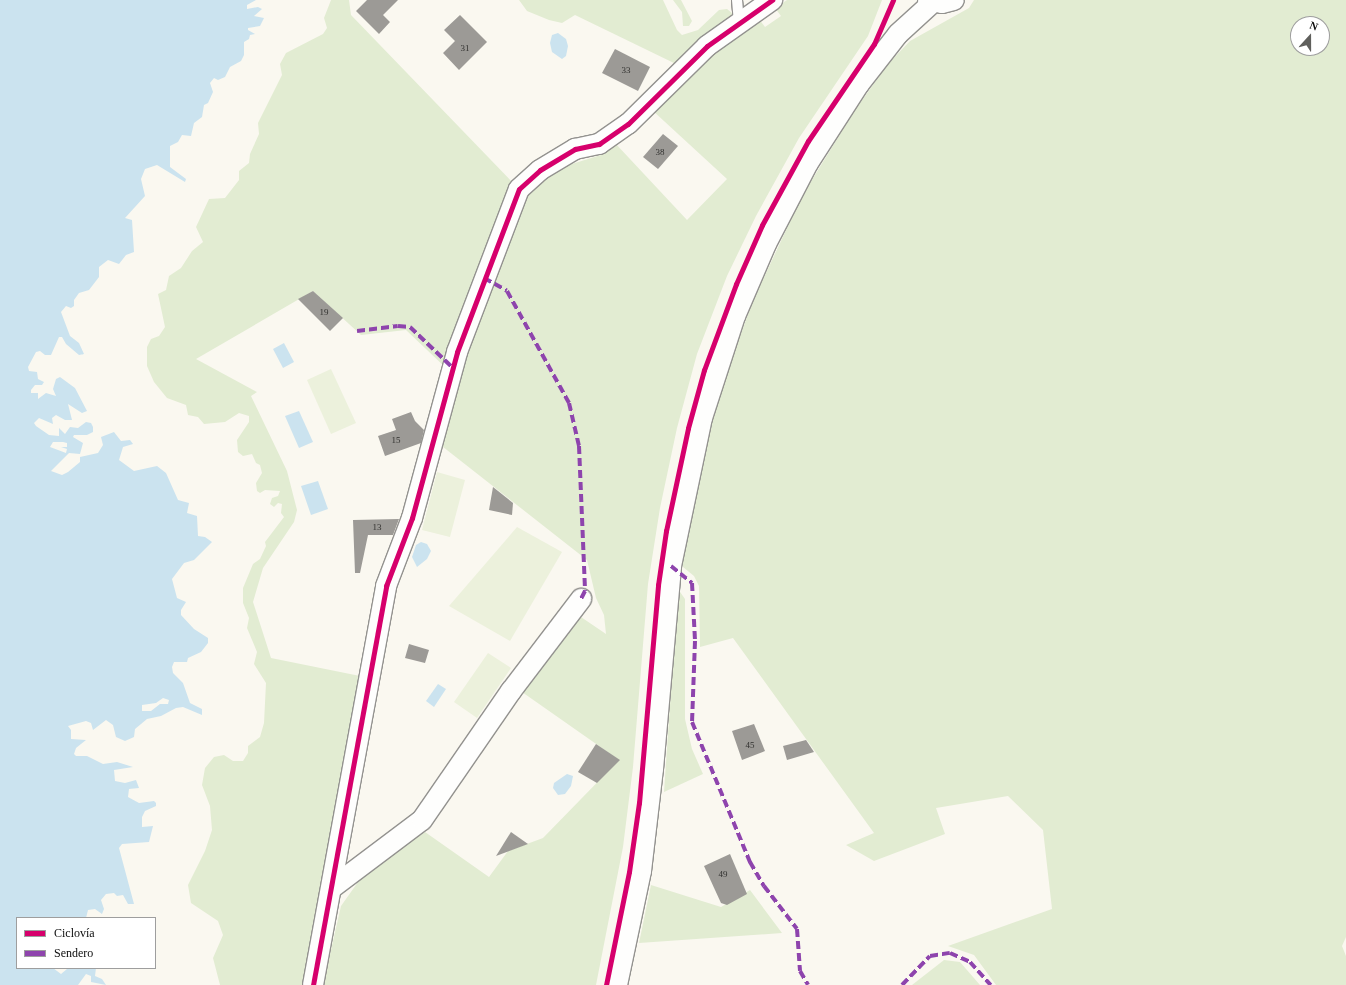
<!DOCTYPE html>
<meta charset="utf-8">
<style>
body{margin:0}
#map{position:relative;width:1346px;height:985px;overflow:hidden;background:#faf8f0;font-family:"Times New Roman",serif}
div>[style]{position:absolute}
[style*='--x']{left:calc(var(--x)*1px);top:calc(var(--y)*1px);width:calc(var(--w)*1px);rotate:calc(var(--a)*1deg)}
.green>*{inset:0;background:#e2ecd2}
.pitch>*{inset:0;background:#ecf1dc}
.water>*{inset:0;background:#cbe3ef}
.building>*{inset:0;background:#9c9a96}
.roads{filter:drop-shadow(1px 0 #93928f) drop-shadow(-1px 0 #93928f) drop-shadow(0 1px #93928f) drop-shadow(0 -1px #93928f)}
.lane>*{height:10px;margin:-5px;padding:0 5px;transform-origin:5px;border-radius:5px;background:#fefefd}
.street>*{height:20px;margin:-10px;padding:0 10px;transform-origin:10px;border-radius:10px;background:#fefefd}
.quiet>*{height:4px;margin-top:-2px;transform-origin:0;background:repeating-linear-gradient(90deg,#8e44ad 0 8px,transparent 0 12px)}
.cycleway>*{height:5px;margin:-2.5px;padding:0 2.5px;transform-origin:2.5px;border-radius:2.5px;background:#d6006c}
span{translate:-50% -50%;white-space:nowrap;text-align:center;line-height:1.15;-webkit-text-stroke:4px #fff;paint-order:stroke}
.number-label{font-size:9px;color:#30302e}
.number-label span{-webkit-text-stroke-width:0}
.legend{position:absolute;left:16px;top:917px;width:140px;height:52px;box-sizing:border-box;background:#fff;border:1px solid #9e9e9e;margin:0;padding:5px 7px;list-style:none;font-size:12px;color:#0c0c0c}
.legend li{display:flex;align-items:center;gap:8px;height:20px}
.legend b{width:20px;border:1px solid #9e9e9e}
.north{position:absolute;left:1290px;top:16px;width:40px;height:40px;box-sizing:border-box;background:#fff;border:1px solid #9e9e9e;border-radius:50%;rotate:21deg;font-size:11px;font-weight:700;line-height:16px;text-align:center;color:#0c0c0c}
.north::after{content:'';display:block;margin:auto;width:14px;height:18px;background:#5f5f5c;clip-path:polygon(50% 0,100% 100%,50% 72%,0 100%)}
</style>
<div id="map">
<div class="green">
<div style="clip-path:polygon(331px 0,349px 0,351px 15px,514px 184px,501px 210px,476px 273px,446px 368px,406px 330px,361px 335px,313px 291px,196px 359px,257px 392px,251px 396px,287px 471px,297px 510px,294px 522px,263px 568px,253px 602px,271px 658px,360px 676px,305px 985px,220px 985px,213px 958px,223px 935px,218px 921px,191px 903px,188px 885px,205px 851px,212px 830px,210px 806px,202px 785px,205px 768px,214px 757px,224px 755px,233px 761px,243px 761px,248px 753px,248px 746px,260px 737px,264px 723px,266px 683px,254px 664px,257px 652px,247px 628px,249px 618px,243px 603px,243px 588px,253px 564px,260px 559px,266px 546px,265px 542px,284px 517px,281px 513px,282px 504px,278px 503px,274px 507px,270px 504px,272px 498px,278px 496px,280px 491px,265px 490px,260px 493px,257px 491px,256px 483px,262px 473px,260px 465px,256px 463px,252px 454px,243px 456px,238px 452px,237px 440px,249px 422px,249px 416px,239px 413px,225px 422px,204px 424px,198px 417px,188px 415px,186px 405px,167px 398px,154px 382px,147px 366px,147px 347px,151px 339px,159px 336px,165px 327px,158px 294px,166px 290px,169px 276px,181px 268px,192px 251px,203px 242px,196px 227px,209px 199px,225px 198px,239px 180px,239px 171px,249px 163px,250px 154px,259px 134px,258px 123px,282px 75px,280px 64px,286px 53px,323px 34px,327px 28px,324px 18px)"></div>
<div style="clip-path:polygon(519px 0,663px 0,677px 30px,682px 35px,698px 30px,719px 10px,727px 9px,732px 13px,731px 20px,683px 54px,678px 65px,575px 15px,562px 23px,549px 20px,527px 11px)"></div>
<div style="clip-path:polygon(673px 0,681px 0,692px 21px,689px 26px,683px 26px,682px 12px)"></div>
<div style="clip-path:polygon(787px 0,882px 0,868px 36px,799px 138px,756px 216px,727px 276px,697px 354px,677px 428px,660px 508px,648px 584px,633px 767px,623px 847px,596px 985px,323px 985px,341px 906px,363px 875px,425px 832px,489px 877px,508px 851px,543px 838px,619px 760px,522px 692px,578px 615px,606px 634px,604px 615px,596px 598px,587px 560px,438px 443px,492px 275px,530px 189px,549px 171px,601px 155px,615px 143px,687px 220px,727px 179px,652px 110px,695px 67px,759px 19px,765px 27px,781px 16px,775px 8px)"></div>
<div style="clip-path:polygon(evenodd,974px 0,1346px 0,1346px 937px,1342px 946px,1346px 956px,1346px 985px,996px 985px,974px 955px,948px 946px,1052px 909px,1043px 830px,1008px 796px,936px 808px,945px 834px,874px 861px,846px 845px,874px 833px,733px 638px,700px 647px,699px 586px,694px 576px,683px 567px,683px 551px,702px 453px,720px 392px,752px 303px,802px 196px,855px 110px,888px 64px,910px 41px,969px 8px,974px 0,1298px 24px,1322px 24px,1322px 48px,1298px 48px,1298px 24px)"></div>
<div style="clip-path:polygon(678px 589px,685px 599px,685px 719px,692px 749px,703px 774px,664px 792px)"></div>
<div style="clip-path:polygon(651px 885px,721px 907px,750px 890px,782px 933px,639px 943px)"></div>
<div style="clip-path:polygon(944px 960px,960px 962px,980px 985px,912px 985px)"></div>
</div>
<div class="pitch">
<div style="clip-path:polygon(331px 369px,356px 423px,331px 434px,307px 380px)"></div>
<div style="clip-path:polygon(437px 472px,465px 480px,450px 537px,422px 530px)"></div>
<div style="clip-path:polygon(517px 527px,562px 552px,510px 641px,449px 606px)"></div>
<div style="clip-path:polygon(488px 653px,511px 668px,477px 718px,454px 702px)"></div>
</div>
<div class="water">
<div style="clip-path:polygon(evenodd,0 0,256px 0,247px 5px,247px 9px,258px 7px,262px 9px,254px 16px,264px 18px,260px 26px,248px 28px,248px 30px,255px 34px,250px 35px,249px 39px,244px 42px,244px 55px,241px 61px,230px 67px,225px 77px,218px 80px,214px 78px,210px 83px,213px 92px,208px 103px,204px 105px,202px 117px,194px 123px,191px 136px,182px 135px,178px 142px,170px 146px,170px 167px,186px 179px,185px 182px,157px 165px,145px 169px,141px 179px,145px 196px,125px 218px,132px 220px,134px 252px,126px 255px,119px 264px,108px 260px,99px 267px,99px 277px,89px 290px,79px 293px,74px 300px,74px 306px,71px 308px,66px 306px,61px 312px,70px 336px,79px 343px,84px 354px,79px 355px,66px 344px,62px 337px,59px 337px,51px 355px,45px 355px,40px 351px,36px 352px,28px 367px,29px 371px,37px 372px,38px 379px,44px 382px,42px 385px,35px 385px,31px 390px,31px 393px,38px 393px,38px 399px,46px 393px,56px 396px,53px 389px,56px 379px,60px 377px,75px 388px,87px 411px,82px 413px,68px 404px,72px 420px,65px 420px,56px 415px,52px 418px,53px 424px,39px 418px,34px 423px,36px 426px,49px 435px,59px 436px,59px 428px,65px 434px,70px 427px,78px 428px,86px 422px,91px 423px,93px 427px,93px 432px,87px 435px,74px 435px,73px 437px,83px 443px,80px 454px,69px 453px,51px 471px,62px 475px,68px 472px,80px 462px,80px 457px,98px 453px,103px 445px,101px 437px,114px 432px,121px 441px,130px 440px,133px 444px,123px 447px,119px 460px,134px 471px,157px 466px,166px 473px,178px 500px,189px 503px,187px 513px,197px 516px,198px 536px,205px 537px,212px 542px,194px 560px,184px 563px,172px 579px,177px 598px,186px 602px,181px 610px,181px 615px,194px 629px,208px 638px,208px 643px,201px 652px,188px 658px,187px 662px,174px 662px,172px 667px,173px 673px,183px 683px,190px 703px,202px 709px,202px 715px,183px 707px,176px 708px,161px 716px,147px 719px,135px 729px,134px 737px,125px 741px,116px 737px,113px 725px,106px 720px,93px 730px,91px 723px,86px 721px,68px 726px,71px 730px,71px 739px,86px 740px,76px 748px,74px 754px,76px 756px,87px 756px,103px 764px,117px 762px,133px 767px,114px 770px,115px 781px,125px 783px,136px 780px,139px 788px,129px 789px,128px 797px,139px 803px,154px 801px,156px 803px,156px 806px,145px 811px,142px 817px,142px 827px,153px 826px,149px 842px,122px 844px,119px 848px,134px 904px,128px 904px,123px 895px,117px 896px,114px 893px,106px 894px,101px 900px,104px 909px,102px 914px,95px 909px,88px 910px,86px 918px,17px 918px,17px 968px,53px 968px,61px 974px,67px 969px,96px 968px,95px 976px,102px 979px,106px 985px,91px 982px,91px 976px,86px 974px,78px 985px,0 985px,0 0,63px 442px,67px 443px,67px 447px,61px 447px,67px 449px,66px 453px,50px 447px,53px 442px,63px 442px,0 0,163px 698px,169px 700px,168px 704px,160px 704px,151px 711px,142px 711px,142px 705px,156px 703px,163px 698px)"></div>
<div style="clip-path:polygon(558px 33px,566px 39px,568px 46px,566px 56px,562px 59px,552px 52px,550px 43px,552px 35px)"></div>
<div style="clip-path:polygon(284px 343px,294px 362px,283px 368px,273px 349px)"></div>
<div style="clip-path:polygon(299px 411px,313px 442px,299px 448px,285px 416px)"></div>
<div style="clip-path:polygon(318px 481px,328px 509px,311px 515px,301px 486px)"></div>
<div style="clip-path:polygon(421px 542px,427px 544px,431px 551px,427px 559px,417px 567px,412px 557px,416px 545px)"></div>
<div style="clip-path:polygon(438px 684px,446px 689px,434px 707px,426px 701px)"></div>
<div style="clip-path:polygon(567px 774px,573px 776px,571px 786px,565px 794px,558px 795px,553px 788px,554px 783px)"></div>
</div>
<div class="building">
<div style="clip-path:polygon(367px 0,398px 0,383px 15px,390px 22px,379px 34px,356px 11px)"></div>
<div style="clip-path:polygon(460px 15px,487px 42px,459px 70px,443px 53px,455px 41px,444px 30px)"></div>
<div style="clip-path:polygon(615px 49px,650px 67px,638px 91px,602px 73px)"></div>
<div style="clip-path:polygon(663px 134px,678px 146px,658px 169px,643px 157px)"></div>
<div style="clip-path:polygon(313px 291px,343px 318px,330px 331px,298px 299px)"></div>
<div style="clip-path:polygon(411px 412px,415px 421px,424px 430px,421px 443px,385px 456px,378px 436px,396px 430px,392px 419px)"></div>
<div style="clip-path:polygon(493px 487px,513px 503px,512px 515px,489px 510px)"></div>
<div style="clip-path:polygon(399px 519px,393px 535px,368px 535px,360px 573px,355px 573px,353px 520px)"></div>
<div style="clip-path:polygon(409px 644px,429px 650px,425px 663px,405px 658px)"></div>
<div style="clip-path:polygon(754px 724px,765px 751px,742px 760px,732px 731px)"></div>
<div style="clip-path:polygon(806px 740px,814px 752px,787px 760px,783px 746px)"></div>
<div style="clip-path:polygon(596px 744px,620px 760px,597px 783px,578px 772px)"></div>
<div style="clip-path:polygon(511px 832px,528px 844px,496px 856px)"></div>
<div style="clip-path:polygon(730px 854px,747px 894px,727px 905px,721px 903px,704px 866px)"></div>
</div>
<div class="roads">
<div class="lane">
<div style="--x:737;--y:0;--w:21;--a:85"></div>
</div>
<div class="street">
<div style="--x:928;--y:0;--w:14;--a:12"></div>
<div style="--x:942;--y:3;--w:12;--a:-14"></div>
<div style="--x:333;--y:887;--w:111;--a:-37"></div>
<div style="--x:422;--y:820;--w:157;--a:-55.4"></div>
<div style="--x:511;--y:691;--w:116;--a:-52.7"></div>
<div style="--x:313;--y:985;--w:406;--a:-79.6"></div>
<div style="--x:386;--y:586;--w:73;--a:-69.1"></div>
<div style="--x:412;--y:518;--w:172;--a:-74.8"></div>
<div style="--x:457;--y:352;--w:174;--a:-69.2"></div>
<div style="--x:519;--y:189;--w:28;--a:-42"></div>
<div style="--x:540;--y:170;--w:41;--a:-31"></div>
<div style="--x:575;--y:149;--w:25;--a:-12"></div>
<div style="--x:599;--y:144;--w:35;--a:-35"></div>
<div style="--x:628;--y:124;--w:111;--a:-44.6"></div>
<div style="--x:707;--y:46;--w:80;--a:-35.3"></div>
<div style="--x:617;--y:985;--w:116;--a:-78.1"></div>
<div style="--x:641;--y:871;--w:103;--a:-83.3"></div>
<div style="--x:653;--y:769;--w:204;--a:-84.9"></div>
<div style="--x:671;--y:566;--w:151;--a:-78.2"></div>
<div style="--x:702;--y:418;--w:107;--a:-72.1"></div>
<div style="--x:735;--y:316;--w:78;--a:-66.7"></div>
<div style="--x:766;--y:244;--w:91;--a:-62.6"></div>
<div style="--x:808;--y:163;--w:94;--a:-57.2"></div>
<div style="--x:859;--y:84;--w:63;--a:-52"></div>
<div style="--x:898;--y:34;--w:47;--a:-42.4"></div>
</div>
</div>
<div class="quiet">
<div style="--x:484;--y:278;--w:26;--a:29"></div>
<div style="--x:507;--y:291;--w:128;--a:61"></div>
<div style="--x:569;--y:403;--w:44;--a:76.9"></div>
<div style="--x:579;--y:446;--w:145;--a:87.6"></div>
<div style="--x:585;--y:591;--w:9;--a:117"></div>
<div style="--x:357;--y:331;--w:41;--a:-7"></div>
<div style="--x:398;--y:326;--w:12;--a:5"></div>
<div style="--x:410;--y:327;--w:59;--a:43.6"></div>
<div style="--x:671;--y:566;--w:27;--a:39"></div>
<div style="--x:692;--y:583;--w:58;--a:87"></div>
<div style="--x:695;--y:641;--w:81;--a:92.1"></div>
<div style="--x:692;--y:722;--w:152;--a:67.5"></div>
<div style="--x:750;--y:862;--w:28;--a:60"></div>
<div style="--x:764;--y:886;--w:54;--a:52.5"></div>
<div style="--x:797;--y:929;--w:42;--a:85.9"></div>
<div style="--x:800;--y:971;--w:16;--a:60"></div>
<div style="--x:902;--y:985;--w:40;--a:-46"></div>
<div style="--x:930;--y:956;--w:20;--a:-9"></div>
<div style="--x:950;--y:953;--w:22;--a:24"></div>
<div style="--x:970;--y:962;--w:31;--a:48"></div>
</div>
<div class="cycleway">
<div style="--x:313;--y:985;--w:406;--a:-79.6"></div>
<div style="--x:386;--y:586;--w:73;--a:-69.1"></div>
<div style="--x:412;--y:518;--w:172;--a:-74.8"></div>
<div style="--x:457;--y:352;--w:174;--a:-69.2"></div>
<div style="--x:519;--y:189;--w:28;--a:-42"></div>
<div style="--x:540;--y:170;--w:41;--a:-31"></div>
<div style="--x:575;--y:149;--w:25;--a:-12"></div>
<div style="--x:599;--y:144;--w:35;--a:-35"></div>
<div style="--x:628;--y:124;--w:111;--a:-44.6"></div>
<div style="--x:707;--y:46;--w:80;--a:-35.3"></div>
<div style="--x:606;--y:985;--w:115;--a:-78.5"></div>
<div style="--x:629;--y:872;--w:70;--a:-81.8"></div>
<div style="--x:639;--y:803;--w:219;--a:-85"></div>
<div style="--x:658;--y:585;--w:55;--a:-81.6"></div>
<div style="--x:666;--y:531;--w:105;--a:-77.9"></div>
<div style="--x:688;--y:428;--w:60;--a:-74.6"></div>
<div style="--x:704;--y:370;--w:92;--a:-69.6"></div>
<div style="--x:736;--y:284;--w:64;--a:-66.2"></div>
<div style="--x:762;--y:225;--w:96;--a:-61.3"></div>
<div style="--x:808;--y:141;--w:117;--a:-55.8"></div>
<div style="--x:874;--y:44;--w:48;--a:-66.6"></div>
</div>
<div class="number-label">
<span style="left:465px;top:48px">31</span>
<span style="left:626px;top:70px">33</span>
<span style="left:660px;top:152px">38</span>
<span style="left:324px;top:312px">19</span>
<span style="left:396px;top:440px">15</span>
<span style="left:377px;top:527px">13</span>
<span style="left:750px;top:745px">45</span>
<span style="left:723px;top:874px">49</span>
</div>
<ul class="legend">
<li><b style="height:5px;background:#d6006c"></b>Ciclovía</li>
<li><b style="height:5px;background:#8e44ad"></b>Sendero</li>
</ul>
<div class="north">N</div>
</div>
